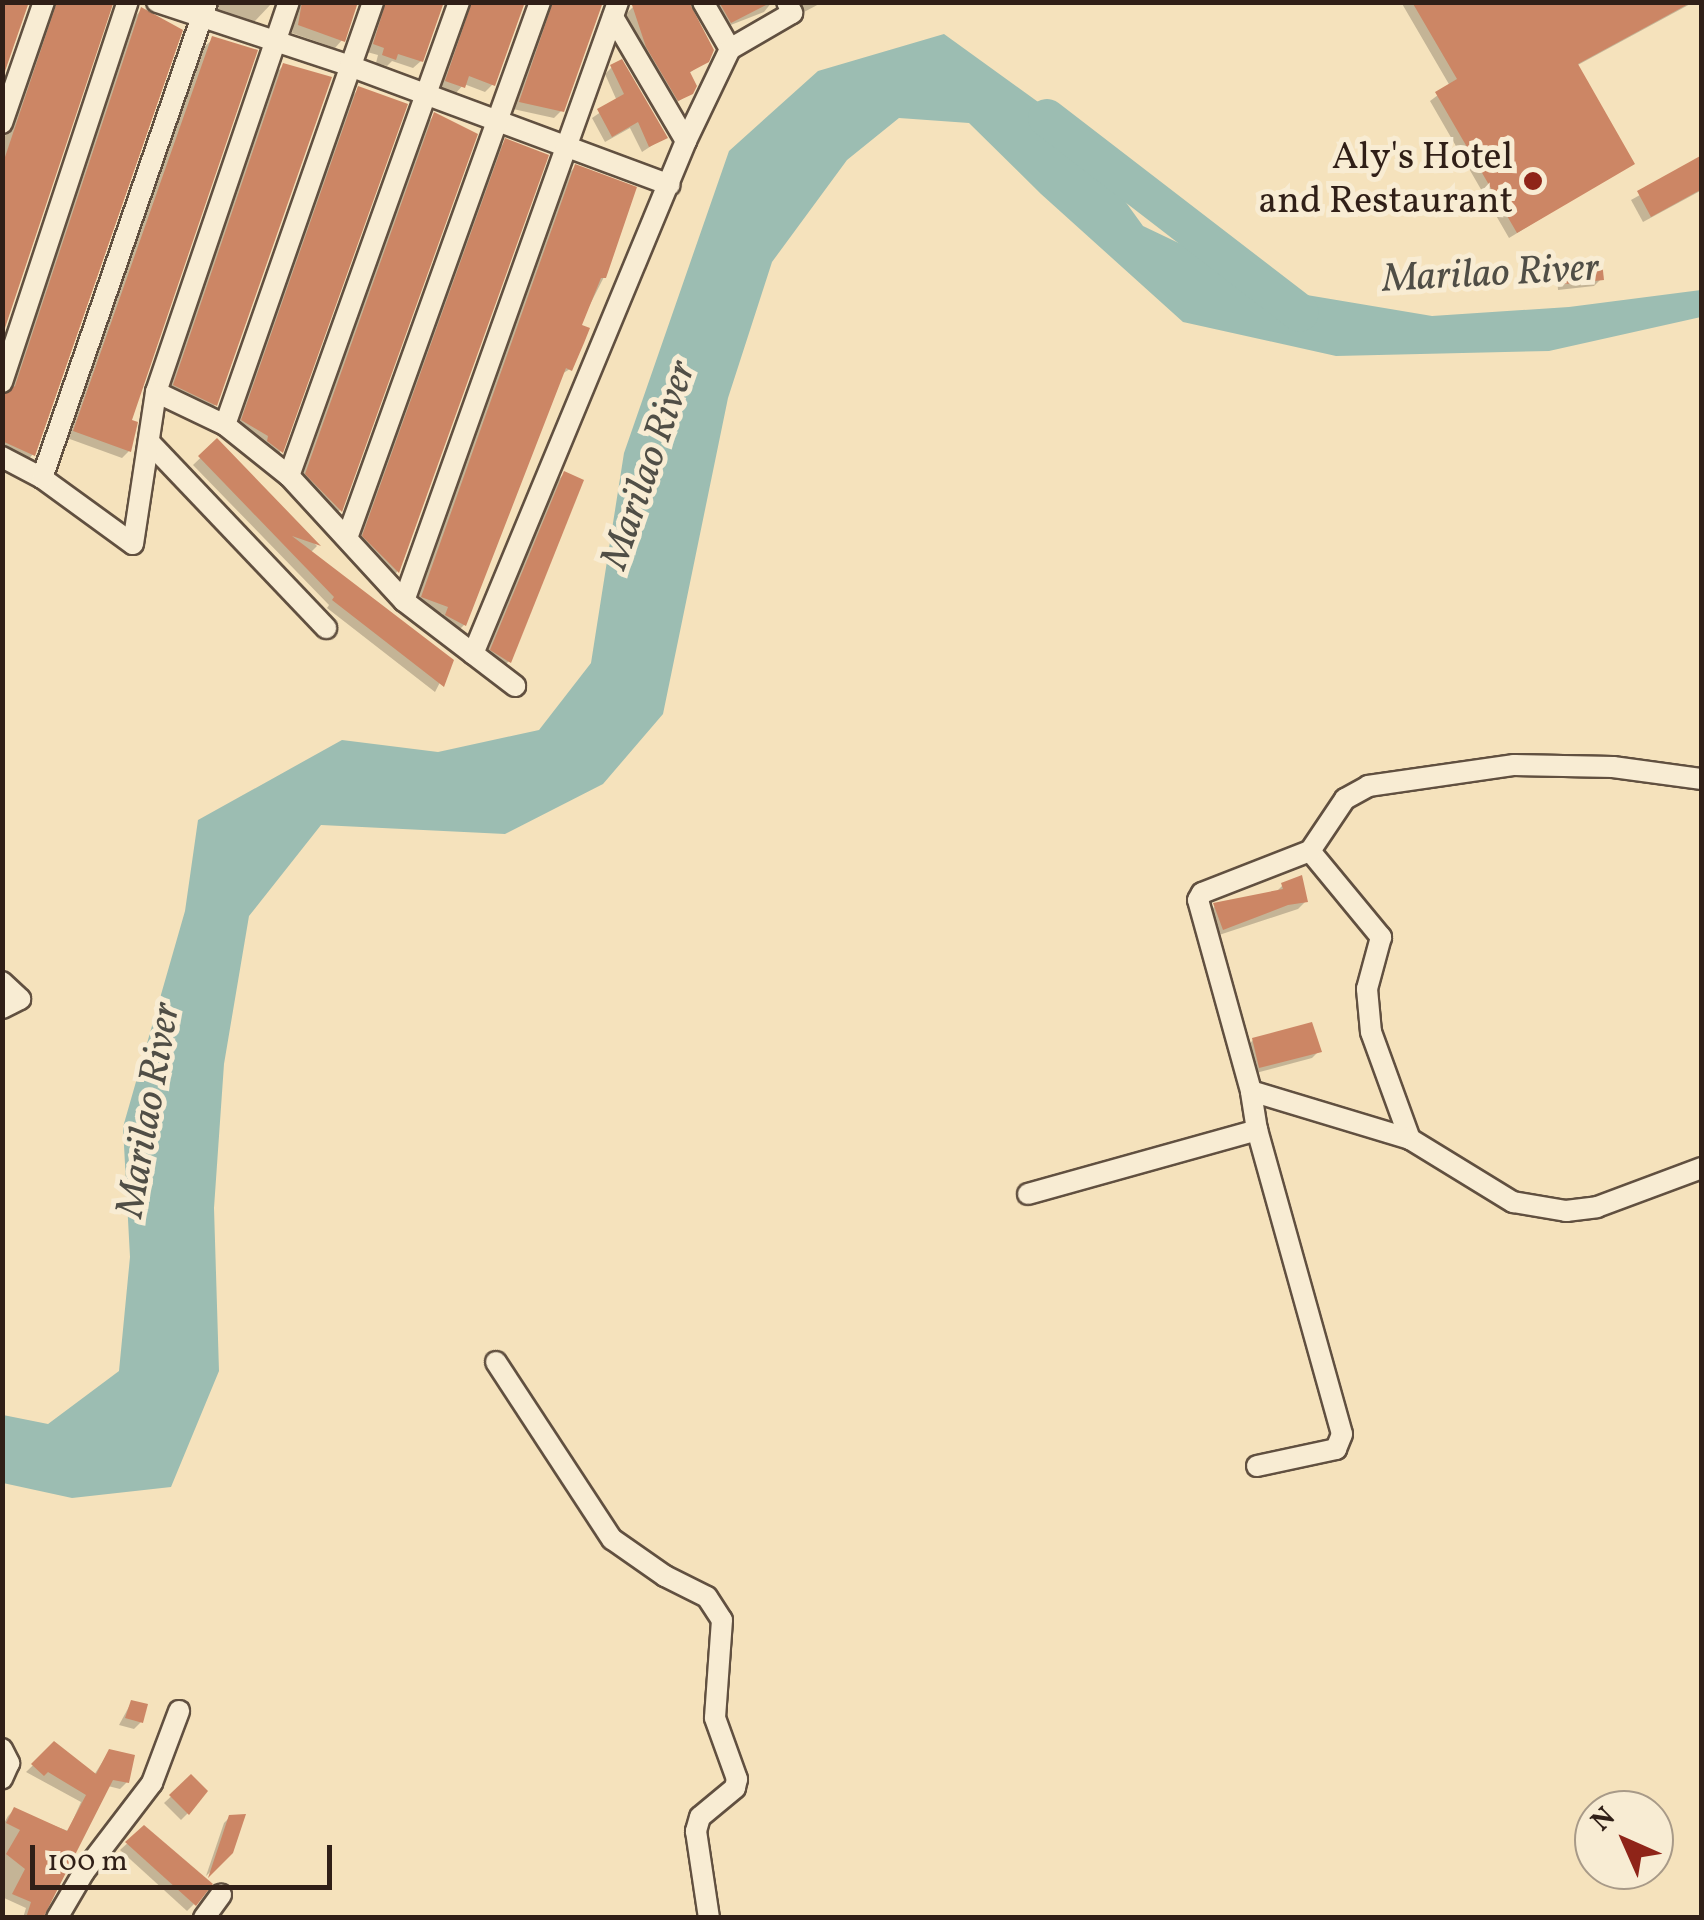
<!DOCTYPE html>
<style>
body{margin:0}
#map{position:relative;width:1704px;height:1920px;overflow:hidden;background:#f5e2bc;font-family:Vollkorn,serif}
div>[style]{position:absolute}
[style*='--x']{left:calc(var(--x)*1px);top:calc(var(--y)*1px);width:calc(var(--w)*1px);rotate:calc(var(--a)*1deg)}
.water>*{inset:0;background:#9cbdb2}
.shadow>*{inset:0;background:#0003}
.river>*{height:38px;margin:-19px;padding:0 19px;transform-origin:19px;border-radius:19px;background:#9cbdb2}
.building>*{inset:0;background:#cc8665}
.roads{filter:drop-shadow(2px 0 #615040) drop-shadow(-2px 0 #615040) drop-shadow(0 2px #615040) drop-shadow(0 -2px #615040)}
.minor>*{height:20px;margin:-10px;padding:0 10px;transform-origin:10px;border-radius:10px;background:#f8ecd3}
.dots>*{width:28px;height:28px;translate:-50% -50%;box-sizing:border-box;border:5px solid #f8ecd3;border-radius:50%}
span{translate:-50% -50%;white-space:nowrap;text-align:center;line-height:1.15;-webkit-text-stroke:10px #f8ecd3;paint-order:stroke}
.poi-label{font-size:38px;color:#301f17}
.right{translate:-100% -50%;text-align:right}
.water-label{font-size:40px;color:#504e46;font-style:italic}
.frame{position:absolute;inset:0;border:5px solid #301f17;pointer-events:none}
.north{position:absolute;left:1574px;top:1790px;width:100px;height:100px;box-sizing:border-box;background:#f8ecd3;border:2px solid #a89a88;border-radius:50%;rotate:315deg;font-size:28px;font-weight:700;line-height:40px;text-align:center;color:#301f17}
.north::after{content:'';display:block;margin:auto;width:35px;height:45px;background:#8f2418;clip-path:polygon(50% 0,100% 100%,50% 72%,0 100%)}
.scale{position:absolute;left:30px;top:1845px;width:302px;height:45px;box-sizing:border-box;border:5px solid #301f17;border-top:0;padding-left:12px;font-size:30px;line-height:35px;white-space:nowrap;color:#301f17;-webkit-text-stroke:8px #f8ecd3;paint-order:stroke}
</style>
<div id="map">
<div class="water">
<div style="clip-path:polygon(944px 34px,1070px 125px,1143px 226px,1277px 290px,1432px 316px,1569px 307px,1701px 290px,1701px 317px,1549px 351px,1336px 356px,1183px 322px,1041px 194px,969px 123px,899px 118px,847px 160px,772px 262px,728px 398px,663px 714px,603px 784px,505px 834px,321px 825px,249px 916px,224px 1064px,214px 1208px,219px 1371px,171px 1487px,72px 1498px,3px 1483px,3px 1415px,48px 1424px,119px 1371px,130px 1257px,123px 1127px,185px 911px,198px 820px,342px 740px,438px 752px,539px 730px,591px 663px,624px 453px,729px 151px,818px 71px)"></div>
</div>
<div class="shadow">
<div style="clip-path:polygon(45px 2px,110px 5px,2px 329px,2px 137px,10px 133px,51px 15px)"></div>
<div style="clip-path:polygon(218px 2px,273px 2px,254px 22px,216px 9px)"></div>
<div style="clip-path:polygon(291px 2px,356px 2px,342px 40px,335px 48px,292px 33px,296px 9px)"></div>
<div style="clip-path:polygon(375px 2px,442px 2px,421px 61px,413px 68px,392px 61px,387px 66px,376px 63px,378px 55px,367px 52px,380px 9px)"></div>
<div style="clip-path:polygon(460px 2px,523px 2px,493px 84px,485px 92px,464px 84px,455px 94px,439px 88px,466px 16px)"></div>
<div style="clip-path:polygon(544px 2px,601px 2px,562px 110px,554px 118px,513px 109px,547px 15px)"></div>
<div style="clip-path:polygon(638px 2px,690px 2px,707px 60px,688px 74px,691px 93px,671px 106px,624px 16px)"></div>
<div style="clip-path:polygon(707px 2px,772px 2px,764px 12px,723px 28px)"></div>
<div style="clip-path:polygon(799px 2px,823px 2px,804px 12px)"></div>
<div style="clip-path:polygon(1401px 2px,1694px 2px,1576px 66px,1632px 163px,1509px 238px,1430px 101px,1450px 86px)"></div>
<div style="clip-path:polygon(141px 10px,33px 454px,26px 462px,2px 452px,2px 397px,8px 396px,134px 18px)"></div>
<div style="clip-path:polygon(213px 39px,129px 421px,129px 451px,122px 458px,67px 438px,202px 49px)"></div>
<div style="clip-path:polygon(283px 66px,215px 405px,208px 412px,167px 392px,276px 73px)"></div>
<div style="clip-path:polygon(612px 67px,665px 137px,642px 152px,630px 128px,605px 142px,592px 118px,617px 101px,605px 74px)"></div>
<div style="clip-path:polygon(359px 89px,404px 106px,280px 452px,274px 459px,236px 428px,352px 96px)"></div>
<div style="clip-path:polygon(435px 115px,475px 135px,340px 510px,333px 517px,300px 482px,428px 122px)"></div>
<div style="clip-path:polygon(506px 141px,546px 156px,397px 572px,391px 578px,357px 544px,499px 148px)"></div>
<div style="clip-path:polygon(1702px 160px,1702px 190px,1643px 222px,1631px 200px)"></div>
<div style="clip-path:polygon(575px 167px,604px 277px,579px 326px,570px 369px,560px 375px,464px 625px,457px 632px,440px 623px,443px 614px,416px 604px,568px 174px)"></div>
<div style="clip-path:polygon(1564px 269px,1601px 279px,1594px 286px,1558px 290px,1557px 276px)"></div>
<div style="clip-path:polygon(217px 442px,317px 546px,310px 553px,451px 661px,435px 692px,327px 608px,329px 605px,193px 465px)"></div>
<div style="clip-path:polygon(564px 474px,509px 661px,502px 668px,485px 657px,557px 481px)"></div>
<div style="clip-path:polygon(1283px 885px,1305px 902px,1298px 909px,1216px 936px,1208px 913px,1215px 906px,1274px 894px)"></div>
<div style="clip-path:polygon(1253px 1040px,1319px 1051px,1312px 1058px,1252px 1074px,1246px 1048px)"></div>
<div style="clip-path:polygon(131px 1703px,141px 1722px,134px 1729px,119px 1725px)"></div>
<div style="clip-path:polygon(54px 1745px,94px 1775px,109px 1752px,127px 1782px,120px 1789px,108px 1786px,43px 1918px,23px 1918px,26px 1908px,2px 1897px,2px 1827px,8px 1816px,14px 1810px,68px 1831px,81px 1802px,26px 1772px)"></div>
<div style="clip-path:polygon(191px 1778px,188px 1813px,181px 1820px,164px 1803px)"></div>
<div style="clip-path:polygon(230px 1817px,231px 1852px,206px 1876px,224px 1823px)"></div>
<div style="clip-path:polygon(144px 1828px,194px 1904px,187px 1911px,120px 1850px)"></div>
</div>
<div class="river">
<div style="--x:1047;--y:118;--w:319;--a:37.6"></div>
</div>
<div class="building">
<div style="clip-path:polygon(2px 2px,29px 2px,2px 80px)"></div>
<div style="clip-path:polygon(57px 2px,113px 4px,2px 337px,2px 166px)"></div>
<div style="clip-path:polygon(302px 2px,358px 2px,345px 42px,298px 25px)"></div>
<div style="clip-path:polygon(386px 2px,444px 2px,423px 62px,398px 54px,396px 60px,382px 55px,384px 48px,373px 44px)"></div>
<div style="clip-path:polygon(472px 2px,525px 2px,495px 86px,469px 76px,465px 88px,445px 81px)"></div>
<div style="clip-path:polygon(553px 2px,603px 2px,564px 112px,519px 102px)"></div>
<div style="clip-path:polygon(631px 2px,689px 2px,714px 50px,709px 62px,690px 72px,697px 86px,693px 94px,678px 101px,646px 47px)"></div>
<div style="clip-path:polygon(719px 2px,772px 2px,731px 23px)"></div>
<div style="clip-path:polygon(1412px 2px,1692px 2px,1578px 64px,1635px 164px,1517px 233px,1435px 92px,1457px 79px)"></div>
<div style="clip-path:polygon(141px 7px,183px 30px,35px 456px,2px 441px,2px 395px,15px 386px)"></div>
<div style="clip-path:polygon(212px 36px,258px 50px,132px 420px,138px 422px,131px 452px,73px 431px)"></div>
<div style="clip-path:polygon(622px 59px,668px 138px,649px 147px,638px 122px,612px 137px,597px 109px,624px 94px,610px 65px)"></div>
<div style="clip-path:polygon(283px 63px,332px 77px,217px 406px,173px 385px)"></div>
<div style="clip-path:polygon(358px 86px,408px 104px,283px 453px,267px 441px,268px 436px,241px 420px)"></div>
<div style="clip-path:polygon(434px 112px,478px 134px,342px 512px,305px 474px)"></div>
<div style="clip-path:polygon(505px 138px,549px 155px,399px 573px,362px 536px)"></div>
<div style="clip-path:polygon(1702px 155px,1702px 189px,1651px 217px,1637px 191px)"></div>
<div style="clip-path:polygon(575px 164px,637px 187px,606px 278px,601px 278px,582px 325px,590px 328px,584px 343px,572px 371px,566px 368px,466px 626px,445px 615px,448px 607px,421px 597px)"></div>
<div style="clip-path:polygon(1602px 262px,1604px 280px,1565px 284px,1563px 266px)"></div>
<div style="clip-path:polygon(217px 438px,321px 546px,292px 536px,454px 660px,444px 687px,332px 600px,334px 597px,198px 456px)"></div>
<div style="clip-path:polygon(564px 471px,584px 480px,511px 663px,490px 650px)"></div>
<div style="clip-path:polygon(1302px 875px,1308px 902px,1288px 905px,1223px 930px,1213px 903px,1283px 889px,1281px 883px)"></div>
<div style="clip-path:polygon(1312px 1022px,1322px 1052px,1259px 1068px,1252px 1038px)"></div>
<div style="clip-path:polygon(131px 1700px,148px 1704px,143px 1723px,125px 1718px)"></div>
<div style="clip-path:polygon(54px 1741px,96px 1774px,109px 1749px,135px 1755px,129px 1783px,113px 1780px,43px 1918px,26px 1918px,31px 1902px,12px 1894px,25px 1869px,6px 1854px,20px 1830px,6px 1823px,14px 1807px,67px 1831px,86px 1795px,48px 1772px,44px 1776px,31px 1764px)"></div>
<div style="clip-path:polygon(191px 1774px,208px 1791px,189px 1815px,169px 1795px)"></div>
<div style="clip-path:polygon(246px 1814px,233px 1853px,208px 1878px,229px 1815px)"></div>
<div style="clip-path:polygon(144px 1825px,213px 1884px,196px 1906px,125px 1842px)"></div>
</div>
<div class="roads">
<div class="minor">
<div style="--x:157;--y:2;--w:203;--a:18.3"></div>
<div style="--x:350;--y:66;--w:341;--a:20.4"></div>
<div style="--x:703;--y:2;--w:54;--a:60.1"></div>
<div style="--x:613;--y:17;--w:144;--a:59.5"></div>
<div style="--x:2;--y:123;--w:128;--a:-70.9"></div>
<div style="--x:2;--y:382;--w:400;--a:-71.7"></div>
<div style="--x:156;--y:392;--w:412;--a:-71.2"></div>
<div style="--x:225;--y:425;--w:448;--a:-70.7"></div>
<div style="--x:149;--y:442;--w:257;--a:46.4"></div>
<div style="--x:2;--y:457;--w:45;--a:27.7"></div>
<div style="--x:42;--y:478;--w:112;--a:36"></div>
<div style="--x:133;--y:544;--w:154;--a:-81.4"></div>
<div style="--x:156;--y:392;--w:76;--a:25.6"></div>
<div style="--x:225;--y:425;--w:82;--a:38.6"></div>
<div style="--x:289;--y:476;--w:170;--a:47.4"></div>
<div style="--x:404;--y:601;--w:140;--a:37.4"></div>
<div style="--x:289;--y:476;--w:504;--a:-70.27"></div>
<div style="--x:42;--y:478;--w:504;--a:-70.88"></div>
<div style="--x:347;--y:538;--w:570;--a:-70.2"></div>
<div style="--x:404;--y:601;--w:636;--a:-70.34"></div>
<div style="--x:473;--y:654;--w:555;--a:-67.45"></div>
<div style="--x:686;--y:141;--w:102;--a:-64.4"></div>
<div style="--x:730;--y:49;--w:72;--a:-30.1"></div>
<div style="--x:792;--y:13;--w:12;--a:-114"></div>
<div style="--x:1310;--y:851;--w:112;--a:50.5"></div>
<div style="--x:1381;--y:937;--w:54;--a:105.1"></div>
<div style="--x:1367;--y:989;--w:43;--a:84.7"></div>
<div style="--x:1371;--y:1032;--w:114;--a:70"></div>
<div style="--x:2;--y:982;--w:25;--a:43"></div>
<div style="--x:20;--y:999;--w:20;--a:153"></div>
<div style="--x:1251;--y:1091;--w:166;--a:16.8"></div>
<div style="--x:1410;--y:1139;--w:121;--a:31.5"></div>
<div style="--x:1513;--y:1202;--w:54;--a:9.6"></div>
<div style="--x:1566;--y:1211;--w:31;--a:-7"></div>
<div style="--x:1597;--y:1207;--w:112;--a:-20.4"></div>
<div style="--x:1028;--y:1194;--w:238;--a:-15.6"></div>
<div style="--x:496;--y:1362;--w:212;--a:56.8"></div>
<div style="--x:612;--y:1539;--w:65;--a:34.9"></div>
<div style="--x:665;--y:1576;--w:47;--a:26.6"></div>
<div style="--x:707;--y:1597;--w:27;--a:57"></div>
<div style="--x:722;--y:1620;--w:98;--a:94.1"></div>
<div style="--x:715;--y:1718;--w:65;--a:70.2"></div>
<div style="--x:737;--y:1779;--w:9;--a:103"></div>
<div style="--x:735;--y:1788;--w:45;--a:140.4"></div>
<div style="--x:700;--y:1817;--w:15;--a:106"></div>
<div style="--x:696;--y:1831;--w:88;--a:81.5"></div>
<div style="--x:1257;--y:1466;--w:81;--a:-12.1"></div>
<div style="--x:1336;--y:1449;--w:16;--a:-68"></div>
<div style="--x:1342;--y:1434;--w:316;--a:-105.6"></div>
<div style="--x:1257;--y:1130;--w:39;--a:-99"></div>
<div style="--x:1251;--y:1091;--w:198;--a:-105.5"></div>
<div style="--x:1198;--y:900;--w:8;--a:-60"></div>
<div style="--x:1202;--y:893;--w:116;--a:-21.3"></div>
<div style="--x:1310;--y:851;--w:63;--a:-56.1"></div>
<div style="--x:1345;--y:799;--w:26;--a:-29"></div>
<div style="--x:1368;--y:786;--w:148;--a:-8.2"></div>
<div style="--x:1514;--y:765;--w:99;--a:1.2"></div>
<div style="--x:1613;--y:767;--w:90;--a:7.7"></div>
<div style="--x:2;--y:1749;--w:16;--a:63"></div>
<div style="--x:9;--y:1763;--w:17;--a:114"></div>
<div style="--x:57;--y:1918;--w:53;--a:-59.6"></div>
<div style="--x:84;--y:1872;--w:112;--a:-52.6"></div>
<div style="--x:152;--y:1783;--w:77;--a:-69.4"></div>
<div style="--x:204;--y:1918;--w:29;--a:-54"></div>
</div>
</div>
<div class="dots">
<div style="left:1533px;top:181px;background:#8f2418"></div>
</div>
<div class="poi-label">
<span class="right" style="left:1513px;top:181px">Aly's Hotel<br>and Restaurant</span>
</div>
<div class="water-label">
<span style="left:1491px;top:275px;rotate:-3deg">Marilao River</span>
<span style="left:650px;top:465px;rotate:-71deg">Marilao River</span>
<span style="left:150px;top:1110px;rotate:-80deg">Marilao River</span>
</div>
<div class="frame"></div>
<div class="north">N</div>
<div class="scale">100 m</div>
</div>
